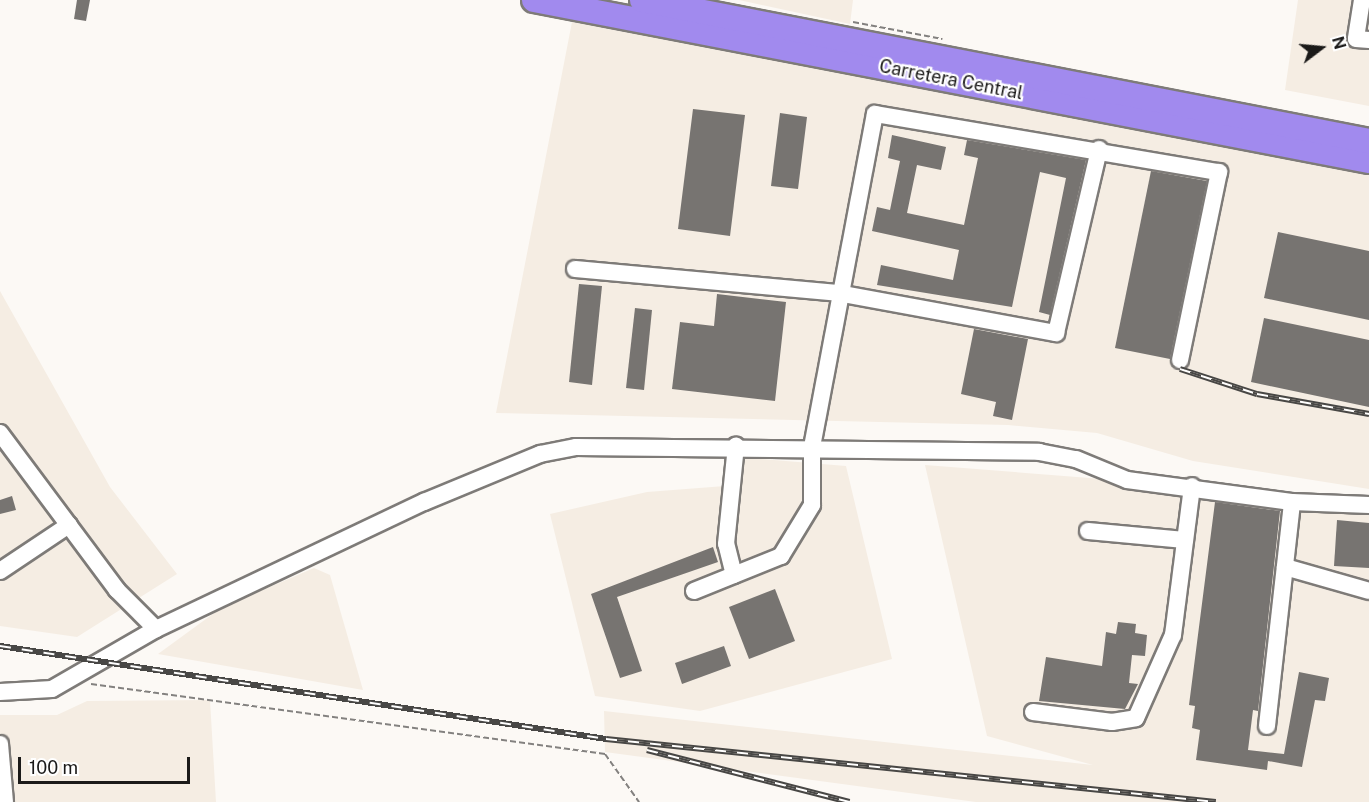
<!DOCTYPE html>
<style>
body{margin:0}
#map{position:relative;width:1369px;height:802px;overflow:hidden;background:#fcf9f5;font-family:"Public Sans",sans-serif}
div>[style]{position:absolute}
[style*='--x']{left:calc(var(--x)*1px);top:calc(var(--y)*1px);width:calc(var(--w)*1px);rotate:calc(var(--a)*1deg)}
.built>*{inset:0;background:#f5ede3}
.building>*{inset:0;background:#777471}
.path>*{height:2px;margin-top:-1px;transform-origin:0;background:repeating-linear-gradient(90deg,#83817f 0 6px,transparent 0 9px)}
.roads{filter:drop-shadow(2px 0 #7e7b78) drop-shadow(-2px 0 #7e7b78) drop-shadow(0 2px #7e7b78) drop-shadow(0 -2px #7e7b78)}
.minor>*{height:16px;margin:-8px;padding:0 8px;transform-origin:8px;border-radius:8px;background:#fff}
.highway>*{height:24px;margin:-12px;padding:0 12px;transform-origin:12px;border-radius:12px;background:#a18aee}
.rail>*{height:6px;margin-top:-3px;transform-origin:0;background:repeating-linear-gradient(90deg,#fff 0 11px,#484745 0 22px);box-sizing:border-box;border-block:2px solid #484745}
span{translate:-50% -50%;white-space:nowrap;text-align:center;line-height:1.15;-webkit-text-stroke:4.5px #fff;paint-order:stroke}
.street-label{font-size:18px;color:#1b1a19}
.north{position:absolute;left:1291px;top:18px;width:60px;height:60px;-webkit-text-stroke:4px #fff;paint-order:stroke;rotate:74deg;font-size:16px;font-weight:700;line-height:24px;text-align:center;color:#1b1a19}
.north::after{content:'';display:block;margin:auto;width:21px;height:27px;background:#1b1a19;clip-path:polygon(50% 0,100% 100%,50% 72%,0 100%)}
.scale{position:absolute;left:18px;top:757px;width:172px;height:27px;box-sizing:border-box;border:3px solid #1b1a19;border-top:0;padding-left:8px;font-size:18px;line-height:21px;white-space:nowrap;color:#1b1a19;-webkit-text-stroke:4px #fff;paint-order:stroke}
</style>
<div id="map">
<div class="built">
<div style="clip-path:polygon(739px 0,853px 0,850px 24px)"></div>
<div style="clip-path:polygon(1298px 0,1369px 0,1369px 106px,1285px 90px)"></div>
<div style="clip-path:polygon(572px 22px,1369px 172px,1369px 489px,1193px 461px,1097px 433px,1008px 425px,496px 413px)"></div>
<div style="clip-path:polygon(0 291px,110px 487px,177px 574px,77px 637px,0 626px)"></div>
<div style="clip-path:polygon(725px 456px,846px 466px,892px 659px,700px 711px,595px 696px,550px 514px,647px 492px,725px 486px)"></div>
<div style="clip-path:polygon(925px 465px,1192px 486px,1369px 509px,1369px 802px,976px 802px,605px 752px,604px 711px,1093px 765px,987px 736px)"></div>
<div style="clip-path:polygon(314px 568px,330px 575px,363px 690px,158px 654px,221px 608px)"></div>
<div style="clip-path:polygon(210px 700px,216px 802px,0 802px,0 715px,57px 715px,87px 701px)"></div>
</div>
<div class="building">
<div style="clip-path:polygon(77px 0,90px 0,86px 21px,74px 19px)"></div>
<div style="clip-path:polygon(693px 109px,745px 115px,730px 236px,678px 229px)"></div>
<div style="clip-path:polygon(780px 113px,807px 117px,798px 189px,771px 186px)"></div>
<div style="clip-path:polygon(892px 135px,946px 147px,941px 170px,917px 165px,907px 213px,964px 225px,978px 158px,964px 155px,967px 140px,1086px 160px,1050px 315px,1039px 312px,1066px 178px,1040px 172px,1012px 307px,877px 285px,881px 265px,953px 280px,959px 250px,872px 231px,877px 207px,890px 210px,900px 161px,888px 158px)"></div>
<div style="clip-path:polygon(1151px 171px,1207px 181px,1170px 359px,1115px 348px)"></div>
<div style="clip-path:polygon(1278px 232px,1369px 251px,1369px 320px,1264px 298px)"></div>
<div style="clip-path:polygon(579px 284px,602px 286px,592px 385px,569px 382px)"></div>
<div style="clip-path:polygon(717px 294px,786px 302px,775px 401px,672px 389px,680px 322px,714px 326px)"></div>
<div style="clip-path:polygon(635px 308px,652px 310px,644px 390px,626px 388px)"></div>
<div style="clip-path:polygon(1264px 318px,1369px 340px,1369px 407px,1251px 382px)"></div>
<div style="clip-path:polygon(974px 329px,1028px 339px,1012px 420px,993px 416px,996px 402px,961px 394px)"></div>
<div style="clip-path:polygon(12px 496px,16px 510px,0 514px,0 500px)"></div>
<div style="clip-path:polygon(1215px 502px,1280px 511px,1258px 711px,1253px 710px,1248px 750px,1284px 754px,1299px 672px,1329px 678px,1325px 701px,1315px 700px,1302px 767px,1268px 761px,1267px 770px,1196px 760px,1200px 730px,1192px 728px,1195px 706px,1189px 705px)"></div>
<div style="clip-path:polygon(1337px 520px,1369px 523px,1369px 568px,1334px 566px)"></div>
<div style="clip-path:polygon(713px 547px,718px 562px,617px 597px,642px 671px,620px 678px,591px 594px)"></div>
<div style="clip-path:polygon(775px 589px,795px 641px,749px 659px,729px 607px)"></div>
<div style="clip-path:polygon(1118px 622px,1136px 624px,1135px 633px,1147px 635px,1145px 656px,1132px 655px,1129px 683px,1138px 684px,1125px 709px,1039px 701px,1046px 657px,1102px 666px,1106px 632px,1116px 634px)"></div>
<div style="clip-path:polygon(724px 646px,731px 666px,682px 684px,675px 663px)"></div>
</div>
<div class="path">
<div style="--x:853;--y:22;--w:91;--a:10.8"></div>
<div style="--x:91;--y:684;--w:519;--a:7.76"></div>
<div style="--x:605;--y:754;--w:59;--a:54.7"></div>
</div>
<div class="roads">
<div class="minor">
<div style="--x:1362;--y:0;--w:39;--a:99"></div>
<div style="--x:1356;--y:39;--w:13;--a:4"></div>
<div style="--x:575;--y:269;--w:264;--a:5.2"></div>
<div style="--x:838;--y:293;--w:222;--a:10.4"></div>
<div style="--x:1056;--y:333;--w:189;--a:-76.8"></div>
<div style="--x:0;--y:433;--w:196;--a:53.3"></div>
<div style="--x:117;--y:590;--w:55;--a:45"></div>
<div style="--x:1088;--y:531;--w:97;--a:5.3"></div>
<div style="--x:1285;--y:567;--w:87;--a:15.9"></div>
<div style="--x:0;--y:571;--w:83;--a:-33.7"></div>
<div style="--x:734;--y:575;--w:32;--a:-104"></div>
<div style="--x:726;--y:544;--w:99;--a:-84.2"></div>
<div style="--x:694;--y:591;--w:94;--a:-21.9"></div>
<div style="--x:781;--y:556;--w:60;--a:-58.7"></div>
<div style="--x:812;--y:505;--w:58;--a:-90"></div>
<div style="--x:812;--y:447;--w:339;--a:-79.3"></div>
<div style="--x:875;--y:114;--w:349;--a:9.6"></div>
<div style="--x:1219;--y:172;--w:192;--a:101.7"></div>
<div style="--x:0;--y:692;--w:52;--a:-3.3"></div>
<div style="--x:52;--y:689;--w:120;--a:-30"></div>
<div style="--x:156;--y:629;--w:297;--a:-25.4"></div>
<div style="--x:424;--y:502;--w:126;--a:-22.5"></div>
<div style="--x:540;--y:454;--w:37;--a:-11"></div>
<div style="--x:576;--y:447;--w:463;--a:0.6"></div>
<div style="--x:1039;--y:452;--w:38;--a:11"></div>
<div style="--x:1076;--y:459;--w:55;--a:22.4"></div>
<div style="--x:1127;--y:480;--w:166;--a:7.6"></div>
<div style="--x:1292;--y:502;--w:77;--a:2.2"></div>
<div style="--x:1033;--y:712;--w:80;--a:7.2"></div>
<div style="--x:1112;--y:722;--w:24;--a:-9"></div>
<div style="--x:1136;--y:718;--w:91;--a:-66"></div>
<div style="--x:1173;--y:635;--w:150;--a:-82.7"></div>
<div style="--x:1267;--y:726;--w:225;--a:-83.6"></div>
<div style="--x:0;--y:744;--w:58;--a:85.1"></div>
</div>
<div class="highway">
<div style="--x:534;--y:0;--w:850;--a:10.91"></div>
<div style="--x:642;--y:0;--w:741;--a:10.98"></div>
</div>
</div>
<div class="rail">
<div style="--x:1180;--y:369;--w:81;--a:18"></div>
<div style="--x:1257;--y:394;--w:114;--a:10.1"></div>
<div style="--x:0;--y:646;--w:613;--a:8.72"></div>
<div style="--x:606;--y:739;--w:613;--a:5.9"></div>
<div style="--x:647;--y:750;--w:209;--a:14.4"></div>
</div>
<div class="street-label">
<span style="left:951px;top:80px;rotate:11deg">Carretera Central</span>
</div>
<div class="north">N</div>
<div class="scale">100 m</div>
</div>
